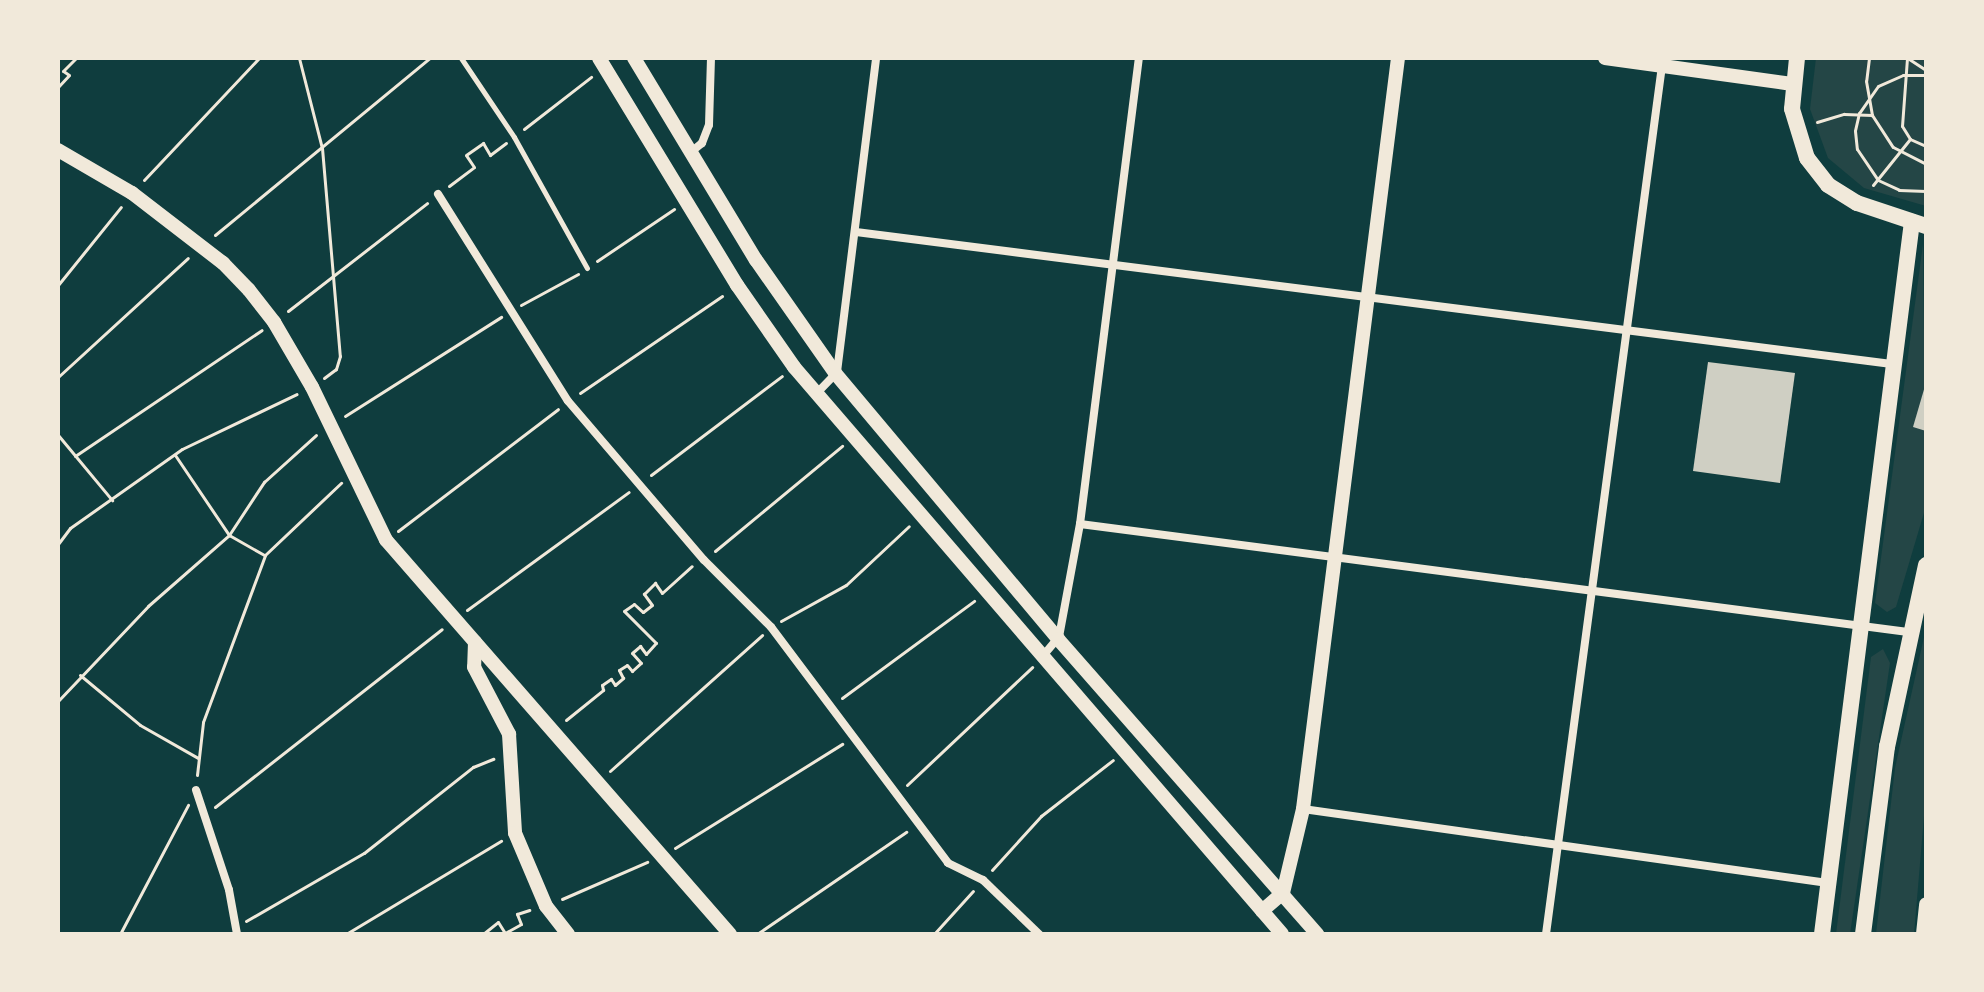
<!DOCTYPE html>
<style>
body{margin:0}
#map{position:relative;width:1984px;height:992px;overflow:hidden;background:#0f3d3e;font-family:"PT Sans",sans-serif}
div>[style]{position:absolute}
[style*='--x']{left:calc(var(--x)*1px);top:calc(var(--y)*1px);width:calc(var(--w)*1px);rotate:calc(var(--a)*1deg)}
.green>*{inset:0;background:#244646}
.building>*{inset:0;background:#cfcfc3}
.path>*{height:3px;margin:-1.5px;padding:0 1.5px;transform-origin:1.5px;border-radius:1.5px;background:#f1e9da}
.service>*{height:5px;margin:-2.5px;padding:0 2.5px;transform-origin:2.5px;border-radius:2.5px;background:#f1e9da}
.minor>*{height:8px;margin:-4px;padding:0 4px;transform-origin:4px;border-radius:4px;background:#f1e9da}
.tertiary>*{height:14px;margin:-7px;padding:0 7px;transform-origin:7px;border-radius:7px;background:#f1e9da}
.secondary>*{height:14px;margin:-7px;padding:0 7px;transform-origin:7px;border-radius:7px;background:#f1e9da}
.primary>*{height:16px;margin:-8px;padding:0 8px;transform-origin:8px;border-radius:8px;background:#f1e9da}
span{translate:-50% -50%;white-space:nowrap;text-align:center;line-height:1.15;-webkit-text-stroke:8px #f1e9da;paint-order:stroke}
.frame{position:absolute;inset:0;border:60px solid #f1e9da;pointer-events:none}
</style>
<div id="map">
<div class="green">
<div style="clip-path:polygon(1816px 58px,1926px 58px,1926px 206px,1864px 188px,1828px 158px,1810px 109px)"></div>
<div style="clip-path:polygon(1923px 244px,1926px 506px,1896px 607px,1887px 612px,1875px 603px)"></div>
<div style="clip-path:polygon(1926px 628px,1926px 793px,1914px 934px,1876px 934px,1895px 768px)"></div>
<div style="clip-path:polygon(1883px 649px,1890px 663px,1850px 934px,1836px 934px,1871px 657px)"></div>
</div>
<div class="building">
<div style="clip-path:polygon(1708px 362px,1795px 373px,1780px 483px,1693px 471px)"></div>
<div style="clip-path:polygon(1925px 386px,1926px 386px,1926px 431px,1913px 427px)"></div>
</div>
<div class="path">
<div style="--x:299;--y:58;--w:93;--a:75.7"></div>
<div style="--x:322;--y:148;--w:209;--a:85.1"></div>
<div style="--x:340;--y:356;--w:14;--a:107"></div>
<div style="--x:336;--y:369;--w:15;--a:143"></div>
<div style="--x:1869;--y:58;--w:23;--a:97"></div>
<div style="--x:1866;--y:81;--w:35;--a:80"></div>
<div style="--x:1872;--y:115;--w:38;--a:57"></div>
<div style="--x:1893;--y:147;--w:37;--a:27"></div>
<div style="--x:1907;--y:58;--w:68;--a:94.2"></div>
<div style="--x:1902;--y:126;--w:15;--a:58"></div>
<div style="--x:1910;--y:139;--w:17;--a:24"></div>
<div style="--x:1909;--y:59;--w:20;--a:33"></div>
<div style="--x:1926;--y:75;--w:23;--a:180"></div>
<div style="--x:1903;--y:75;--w:27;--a:156"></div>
<div style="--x:1878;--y:86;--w:33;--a:125"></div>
<div style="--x:1859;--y:113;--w:18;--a:103"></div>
<div style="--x:1855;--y:131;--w:18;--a:84"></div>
<div style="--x:1857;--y:149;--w:37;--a:56"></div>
<div style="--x:1878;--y:180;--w:23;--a:25"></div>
<div style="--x:1899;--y:190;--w:27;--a:2"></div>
<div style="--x:58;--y:87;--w:16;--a:-47"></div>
<div style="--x:69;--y:75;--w:7;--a:-146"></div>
<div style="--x:63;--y:71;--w:18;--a:-45"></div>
<div style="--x:1817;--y:122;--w:28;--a:-17"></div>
<div style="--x:1844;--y:114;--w:28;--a:2"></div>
<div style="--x:524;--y:129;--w:85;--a:-37.8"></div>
<div style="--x:144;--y:180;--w:168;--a:-46.7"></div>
<div style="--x:1873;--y:185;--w:59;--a:-51.2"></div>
<div style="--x:449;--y:186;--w:31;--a:-37"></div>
<div style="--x:474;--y:167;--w:14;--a:-124"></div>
<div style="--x:466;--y:155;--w:21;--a:-35"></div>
<div style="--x:483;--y:143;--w:14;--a:60"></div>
<div style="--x:490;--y:155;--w:20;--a:-37"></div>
<div style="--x:215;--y:235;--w:278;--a:-39.5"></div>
<div style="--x:597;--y:261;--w:93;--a:-34"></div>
<div style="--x:58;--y:285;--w:100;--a:-51.1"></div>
<div style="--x:521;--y:305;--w:65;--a:-28.5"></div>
<div style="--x:288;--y:311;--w:176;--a:-37.8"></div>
<div style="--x:58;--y:377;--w:176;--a:-42.5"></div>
<div style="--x:580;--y:393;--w:172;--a:-34.3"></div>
<div style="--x:345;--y:416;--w:185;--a:-32.4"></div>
<div style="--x:58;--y:435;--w:85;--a:50.3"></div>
<div style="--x:175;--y:455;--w:97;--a:56"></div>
<div style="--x:229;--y:535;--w:40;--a:29.7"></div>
<div style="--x:75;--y:456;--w:225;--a:-34"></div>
<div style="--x:651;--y:475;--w:164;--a:-37.1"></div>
<div style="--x:398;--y:531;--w:201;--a:-37.3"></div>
<div style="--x:58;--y:544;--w:20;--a:-53"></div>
<div style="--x:70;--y:528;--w:137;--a:-35.2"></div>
<div style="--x:182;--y:449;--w:127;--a:-25.6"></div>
<div style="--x:715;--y:551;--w:165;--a:-39.6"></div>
<div style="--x:467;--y:610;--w:200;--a:-36.1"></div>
<div style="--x:781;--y:621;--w:74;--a:-29"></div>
<div style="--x:846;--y:585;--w:86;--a:-43.1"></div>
<div style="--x:80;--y:675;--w:78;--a:39.8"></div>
<div style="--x:140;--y:725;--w:67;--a:29.6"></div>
<div style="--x:842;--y:698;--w:164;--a:-36.3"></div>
<div style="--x:58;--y:701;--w:131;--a:-46.5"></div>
<div style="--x:148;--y:606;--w:108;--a:-41.2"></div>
<div style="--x:229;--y:535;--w:64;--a:-56.6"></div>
<div style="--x:264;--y:482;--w:70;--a:-42.1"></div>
<div style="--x:566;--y:720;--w:48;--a:-39"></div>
<div style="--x:603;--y:690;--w:5;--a:-101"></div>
<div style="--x:602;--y:685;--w:11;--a:-34"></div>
<div style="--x:611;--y:679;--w:7;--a:56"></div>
<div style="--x:615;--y:685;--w:11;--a:-41"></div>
<div style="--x:623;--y:678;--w:9;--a:-117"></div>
<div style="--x:619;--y:670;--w:9;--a:-32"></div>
<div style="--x:627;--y:665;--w:8;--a:50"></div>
<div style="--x:632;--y:671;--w:12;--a:-42"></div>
<div style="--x:641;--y:663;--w:13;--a:-132"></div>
<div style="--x:632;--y:653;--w:11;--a:-41"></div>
<div style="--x:640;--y:646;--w:10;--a:53"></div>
<div style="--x:646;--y:654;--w:15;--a:-48"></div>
<div style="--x:656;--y:643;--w:45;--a:-135"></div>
<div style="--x:624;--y:611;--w:12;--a:-35"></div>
<div style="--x:634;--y:604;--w:12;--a:42"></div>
<div style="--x:643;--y:612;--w:11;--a:-38"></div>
<div style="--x:652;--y:605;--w:14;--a:-126"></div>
<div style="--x:644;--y:594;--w:16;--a:-45"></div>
<div style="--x:655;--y:583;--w:12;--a:55"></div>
<div style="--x:662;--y:593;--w:40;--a:-42"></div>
<div style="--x:610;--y:771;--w:204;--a:-41.8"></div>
<div style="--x:197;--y:775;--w:53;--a:-83.5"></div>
<div style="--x:203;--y:722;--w:178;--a:-69.6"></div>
<div style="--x:265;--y:555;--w:105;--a:-43.5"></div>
<div style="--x:907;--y:785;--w:172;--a:-43.3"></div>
<div style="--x:215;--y:807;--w:288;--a:-38.1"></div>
<div style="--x:675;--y:848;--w:197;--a:-31.9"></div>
<div style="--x:992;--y:870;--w:73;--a:-47.8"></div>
<div style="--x:1041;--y:816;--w:91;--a:-37.9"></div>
<div style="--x:562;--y:899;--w:93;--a:-23.5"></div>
<div style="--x:246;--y:921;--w:136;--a:-30"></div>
<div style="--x:364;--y:853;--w:139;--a:-38.3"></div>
<div style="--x:473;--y:767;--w:22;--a:-22"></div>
<div style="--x:120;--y:934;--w:146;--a:-62.2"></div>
<div style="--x:346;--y:934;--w:181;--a:-31"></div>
<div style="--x:483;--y:934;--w:19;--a:-39"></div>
<div style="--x:498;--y:922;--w:13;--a:58"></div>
<div style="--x:505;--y:933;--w:18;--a:-29"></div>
<div style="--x:521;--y:924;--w:11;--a:-112"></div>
<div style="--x:517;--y:914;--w:13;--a:-18"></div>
<div style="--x:757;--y:934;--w:181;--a:-34.4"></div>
<div style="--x:934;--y:934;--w:58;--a:-47.8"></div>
</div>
<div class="service">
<div style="--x:461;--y:58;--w:95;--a:56.1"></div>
<div style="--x:514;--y:137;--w:150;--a:60.9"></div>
</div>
<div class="minor">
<div style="--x:691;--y:152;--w:14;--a:-39"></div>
<div style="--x:702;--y:143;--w:19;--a:-69"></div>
<div style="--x:709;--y:125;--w:67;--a:-88.3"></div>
<div style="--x:438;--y:194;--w:244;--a:57.9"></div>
<div style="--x:568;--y:401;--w:209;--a:49.5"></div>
<div style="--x:704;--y:560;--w:95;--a:45"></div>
<div style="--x:771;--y:627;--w:295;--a:53.1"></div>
<div style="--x:948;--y:863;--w:39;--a:26"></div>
<div style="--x:983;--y:880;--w:78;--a:44"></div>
<div style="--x:856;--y:232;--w:1044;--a:7.26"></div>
<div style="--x:816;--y:394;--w:30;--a:-46"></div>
<div style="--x:837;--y:372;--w:316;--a:-82.9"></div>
<div style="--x:1080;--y:524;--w:835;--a:7.43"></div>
<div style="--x:1042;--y:657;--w:26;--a:-50"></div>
<div style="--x:1059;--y:637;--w:115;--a:-79.5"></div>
<div style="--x:1080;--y:524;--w:470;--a:-82.8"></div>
<div style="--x:196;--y:790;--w:105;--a:71.7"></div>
<div style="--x:229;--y:890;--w:45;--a:79.7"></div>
<div style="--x:1303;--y:809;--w:530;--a:8.02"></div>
<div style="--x:1546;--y:934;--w:884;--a:-82.39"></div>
</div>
<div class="tertiary">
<div style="--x:1605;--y:58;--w:189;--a:7.9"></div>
<div style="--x:58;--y:150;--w:86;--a:30.2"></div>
<div style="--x:132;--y:193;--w:115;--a:37.6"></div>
<div style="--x:223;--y:263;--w:37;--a:46"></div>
<div style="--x:249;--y:290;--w:41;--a:52"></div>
<div style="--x:274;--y:322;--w:75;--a:59.7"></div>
<div style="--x:312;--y:387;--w:170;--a:64.2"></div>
<div style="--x:386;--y:540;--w:523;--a:48.88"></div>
<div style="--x:475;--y:642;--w:25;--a:92"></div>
<div style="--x:474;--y:667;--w:76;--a:62.4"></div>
<div style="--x:509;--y:734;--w:99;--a:86.5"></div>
<div style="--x:515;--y:833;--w:79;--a:67"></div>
<div style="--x:546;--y:906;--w:36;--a:52"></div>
<div style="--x:1262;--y:911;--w:28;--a:-41"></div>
<div style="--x:1283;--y:893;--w:86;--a:-76.6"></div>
<div style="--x:1303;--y:809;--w:757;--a:-82.79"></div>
<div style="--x:1923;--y:934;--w:30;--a:-84"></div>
</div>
<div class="secondary">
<div style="--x:599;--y:58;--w:266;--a:58.7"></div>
<div style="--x:737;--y:285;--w:100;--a:55.2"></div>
<div style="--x:794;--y:367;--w:748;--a:49.28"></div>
<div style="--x:634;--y:58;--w:236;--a:58.9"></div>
<div style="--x:756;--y:260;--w:138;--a:55"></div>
<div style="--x:835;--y:373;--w:347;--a:50"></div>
<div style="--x:1058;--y:639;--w:393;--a:48.7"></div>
</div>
<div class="primary">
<div style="--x:1797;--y:58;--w:51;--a:95.6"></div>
<div style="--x:1792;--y:109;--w:51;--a:73"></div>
<div style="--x:1807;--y:158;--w:34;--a:52"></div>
<div style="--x:1828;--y:185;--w:34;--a:32"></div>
<div style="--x:1857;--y:203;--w:73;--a:18.4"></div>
<div style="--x:1822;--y:934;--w:718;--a:-82.8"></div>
<div style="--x:1863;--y:934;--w:189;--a:-82.7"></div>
<div style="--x:1887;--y:747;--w:186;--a:-77.9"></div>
</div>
<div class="frame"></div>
</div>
